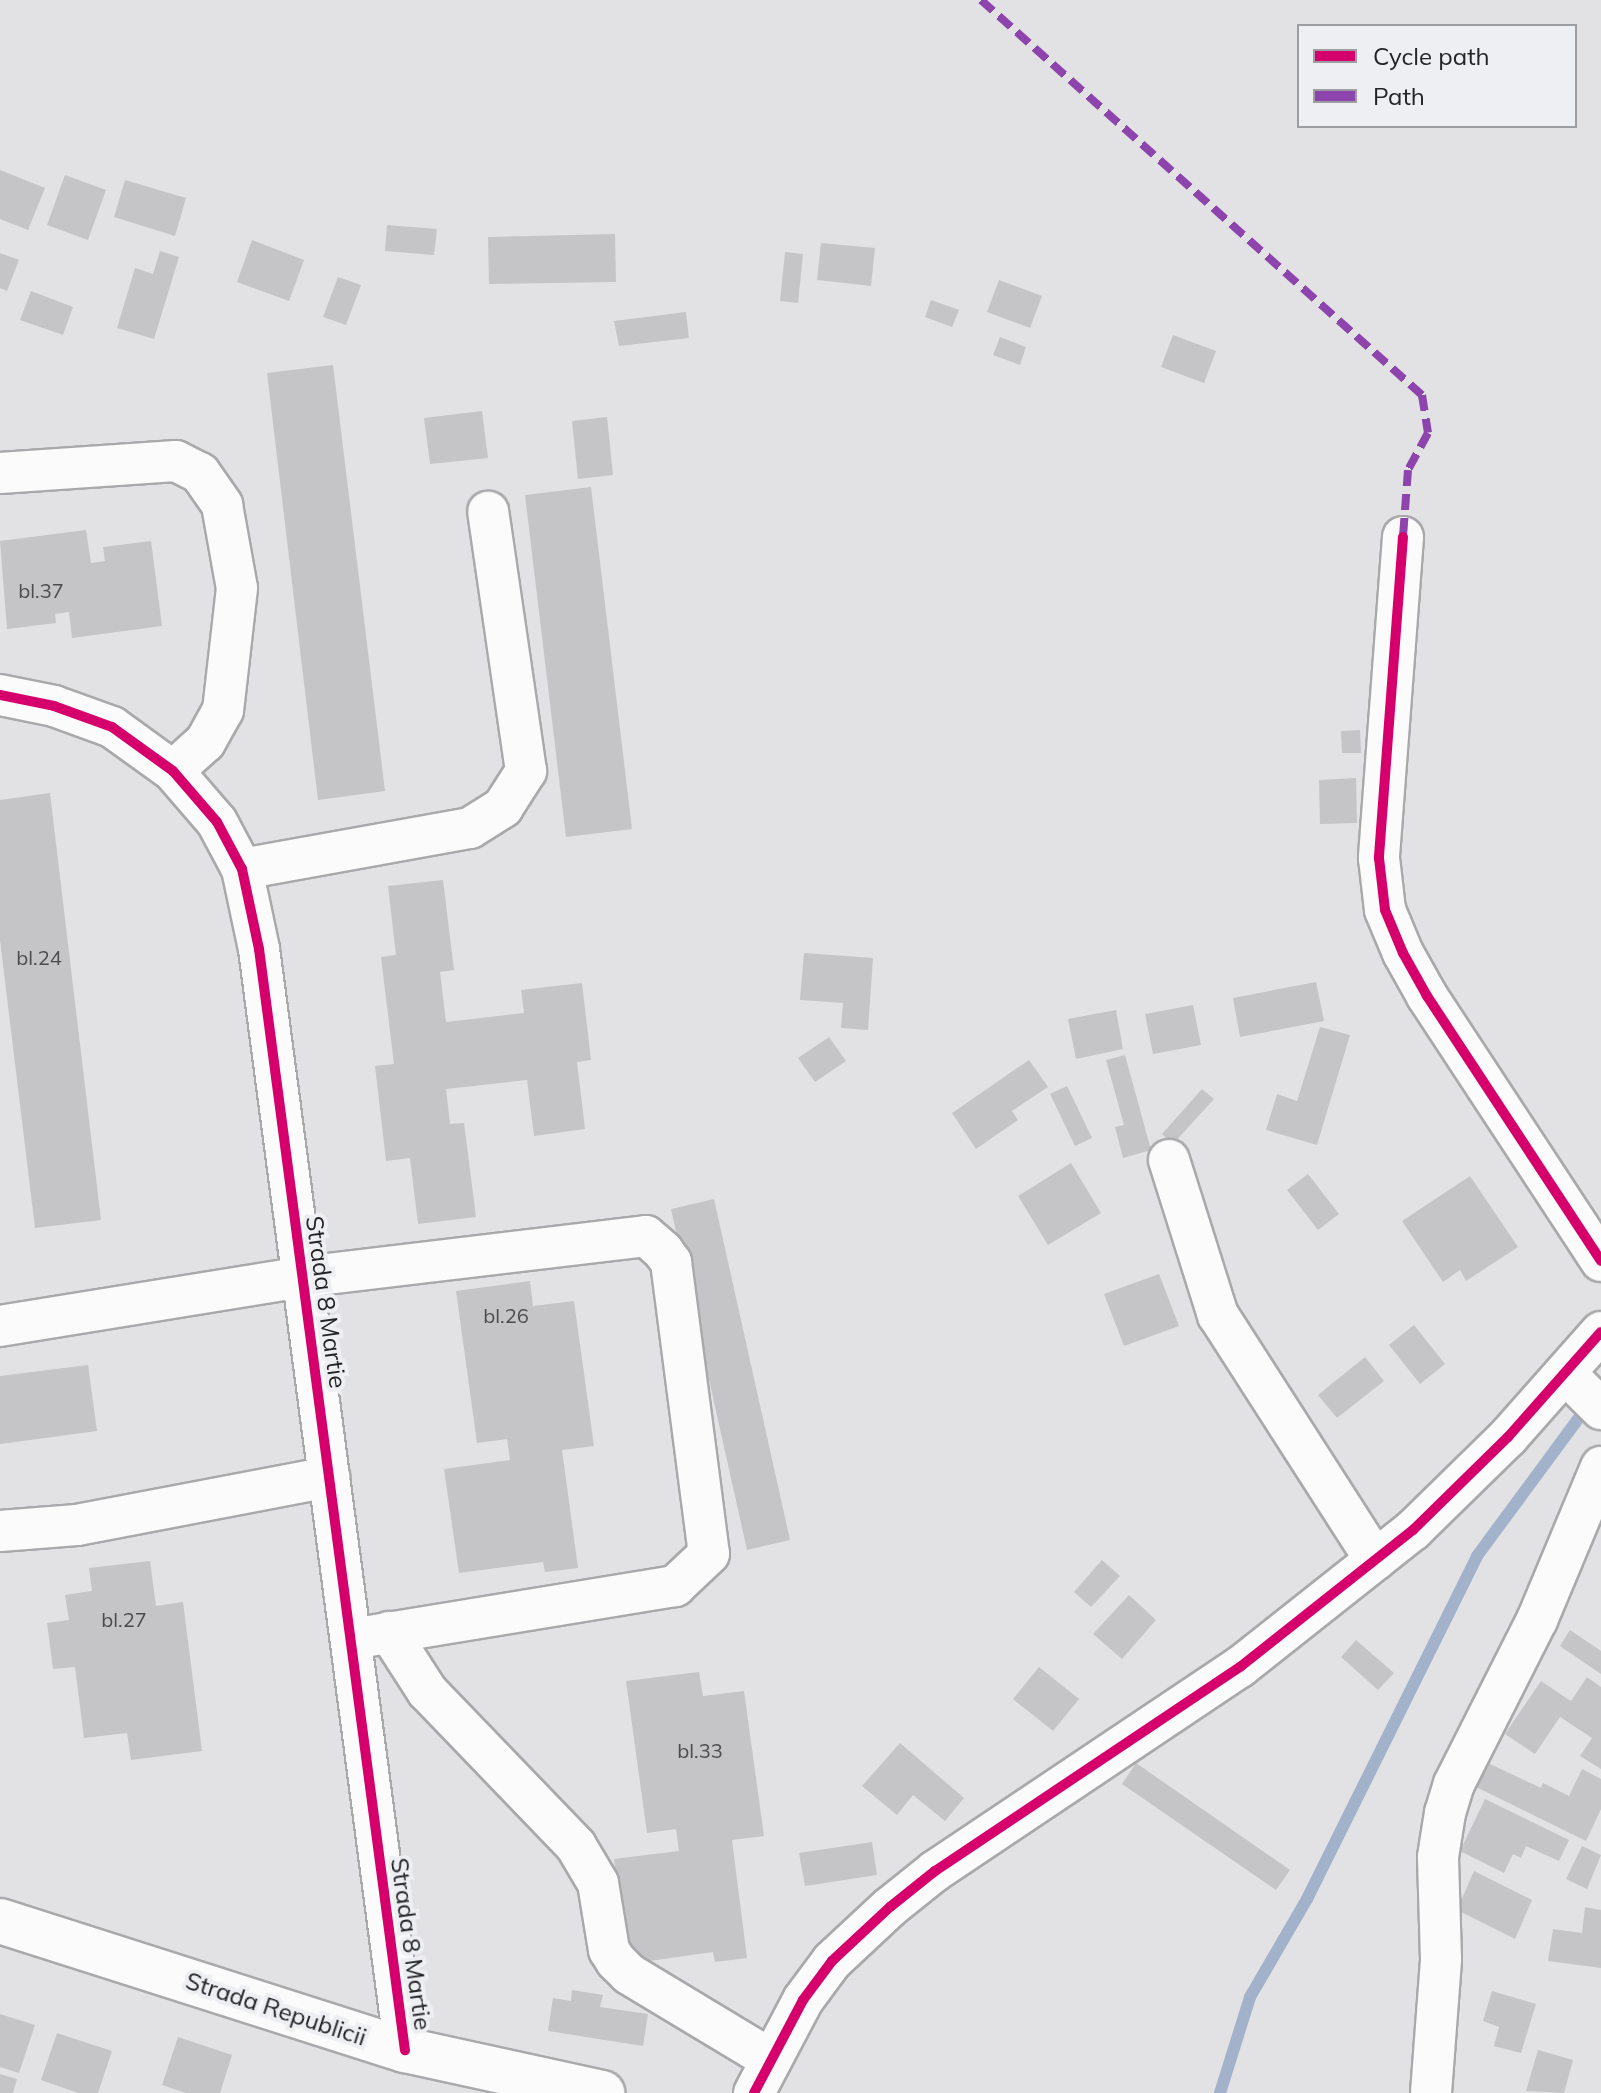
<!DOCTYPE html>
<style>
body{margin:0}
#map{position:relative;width:1601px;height:2093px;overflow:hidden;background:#e2e2e4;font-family:Mulish,sans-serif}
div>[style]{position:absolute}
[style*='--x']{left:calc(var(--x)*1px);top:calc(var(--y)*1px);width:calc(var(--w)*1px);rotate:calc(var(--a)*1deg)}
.stream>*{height:12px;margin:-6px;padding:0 6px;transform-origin:6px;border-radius:6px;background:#a2b2ca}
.building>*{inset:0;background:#c5c4c6}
.roads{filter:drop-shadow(2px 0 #a9a9ab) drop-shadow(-2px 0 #a9a9ab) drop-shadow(0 2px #a9a9ab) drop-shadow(0 -2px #a9a9ab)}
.minor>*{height:40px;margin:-20px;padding:0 20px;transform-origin:20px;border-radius:20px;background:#fbfbfb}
.major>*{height:44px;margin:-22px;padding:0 22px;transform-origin:22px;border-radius:22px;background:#fbfbfb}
.quiet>*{height:8px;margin-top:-4px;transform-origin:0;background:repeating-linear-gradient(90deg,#8e44ad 0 16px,transparent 0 24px)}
.cycleway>*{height:10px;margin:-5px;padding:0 5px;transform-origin:5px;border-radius:5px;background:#d6006c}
span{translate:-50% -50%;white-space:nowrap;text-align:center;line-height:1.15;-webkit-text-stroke:8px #eeeff3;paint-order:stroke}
.number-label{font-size:20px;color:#4c4c4d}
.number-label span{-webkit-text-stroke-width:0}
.street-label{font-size:24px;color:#242425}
.legend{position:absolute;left:1297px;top:24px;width:280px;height:104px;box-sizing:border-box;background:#eeeff3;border:2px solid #9d9ea1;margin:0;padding:10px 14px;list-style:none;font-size:24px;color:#242425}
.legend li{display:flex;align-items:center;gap:16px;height:40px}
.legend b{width:40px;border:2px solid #9d9ea1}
</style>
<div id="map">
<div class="stream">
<div style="--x:1220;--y:2093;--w:101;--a:-72.6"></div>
<div style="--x:1250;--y:1997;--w:113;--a:-59.8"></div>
<div style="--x:1307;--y:1899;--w:383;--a:-63.6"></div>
<div style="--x:1477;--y:1556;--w:190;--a:-53.6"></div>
</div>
<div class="building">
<div style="clip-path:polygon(0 170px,45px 188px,28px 230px,0 219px)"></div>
<div style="clip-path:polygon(65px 175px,106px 190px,88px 240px,47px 225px)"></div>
<div style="clip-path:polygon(125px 180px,186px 198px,175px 236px,114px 217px)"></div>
<div style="clip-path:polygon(387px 225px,437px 229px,434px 255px,385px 251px)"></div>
<div style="clip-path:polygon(615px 234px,616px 282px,489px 284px,488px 237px)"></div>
<div style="clip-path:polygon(252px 240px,304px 260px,289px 301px,237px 282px)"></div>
<div style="clip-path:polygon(821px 243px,875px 248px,871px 286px,817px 280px)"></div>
<div style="clip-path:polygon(160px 251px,179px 257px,154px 339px,117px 328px,135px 268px,153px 274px)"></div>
<div style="clip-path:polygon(785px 252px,803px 254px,798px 303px,780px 301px)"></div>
<div style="clip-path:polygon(0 253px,19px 260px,7px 291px,0 288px)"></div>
<div style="clip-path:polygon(338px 277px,361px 285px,346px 325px,323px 317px)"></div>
<div style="clip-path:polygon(999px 280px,1042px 296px,1030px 328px,987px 312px)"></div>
<div style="clip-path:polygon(31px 291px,73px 307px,63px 335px,20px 320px)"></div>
<div style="clip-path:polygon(931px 300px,959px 310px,952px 327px,925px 317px)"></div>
<div style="clip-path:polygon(686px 312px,689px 338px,619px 346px,614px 321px)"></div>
<div style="clip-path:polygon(1173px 335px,1216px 351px,1204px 383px,1161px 367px)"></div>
<div style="clip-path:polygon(1000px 337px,1026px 347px,1020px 365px,993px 355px)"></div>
<div style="clip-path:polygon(333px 365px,385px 791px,318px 800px,267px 373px)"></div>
<div style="clip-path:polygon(482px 411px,488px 458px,430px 464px,424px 418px)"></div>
<div style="clip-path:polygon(607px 417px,613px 475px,578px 479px,572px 421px)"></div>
<div style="clip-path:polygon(591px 487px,632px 829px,566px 837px,525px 495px)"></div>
<div style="clip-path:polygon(86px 530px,91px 563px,105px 561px,103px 547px,151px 541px,162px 626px,72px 638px,69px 612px,55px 614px,56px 623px,7px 629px,0 541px)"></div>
<div style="clip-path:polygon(1360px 730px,1361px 753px,1342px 753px,1341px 731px)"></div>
<div style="clip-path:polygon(1356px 778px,1357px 823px,1320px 824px,1319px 780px)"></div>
<div style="clip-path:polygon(50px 793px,101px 1220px,35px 1228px,0 940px,0 800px)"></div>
<div style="clip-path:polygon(443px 880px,454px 970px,440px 972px,446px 1022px,524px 1013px,521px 990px,582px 983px,591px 1060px,577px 1062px,585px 1129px,534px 1136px,527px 1080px,446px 1089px,450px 1124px,464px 1123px,476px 1217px,418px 1224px,410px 1158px,386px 1161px,375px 1066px,394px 1064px,381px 957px,396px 955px,388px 886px)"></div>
<div style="clip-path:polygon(804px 953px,873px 958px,868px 1030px,841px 1028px,843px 1003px,800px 1000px)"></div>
<div style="clip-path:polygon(1316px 982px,1324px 1021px,1240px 1037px,1233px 998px)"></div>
<div style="clip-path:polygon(1193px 1005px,1201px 1045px,1153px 1054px,1145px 1014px)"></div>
<div style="clip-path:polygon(1116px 1010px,1123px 1049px,1076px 1059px,1068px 1019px)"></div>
<div style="clip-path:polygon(1320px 1027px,1350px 1035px,1317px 1145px,1266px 1130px,1277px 1094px,1297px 1101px)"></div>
<div style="clip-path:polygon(829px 1037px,846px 1061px,815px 1082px,798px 1058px)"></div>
<div style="clip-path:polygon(1125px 1055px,1151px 1150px,1123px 1158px,1115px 1127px,1124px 1125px,1106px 1060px)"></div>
<div style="clip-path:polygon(1029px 1060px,1048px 1087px,1012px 1111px,1018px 1120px,976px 1149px,952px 1113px)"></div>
<div style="clip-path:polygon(1067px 1086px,1092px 1138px,1075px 1146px,1050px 1094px)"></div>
<div style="clip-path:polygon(1202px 1089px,1214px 1099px,1173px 1144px,1162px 1134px)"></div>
<div style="clip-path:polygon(1071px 1163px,1101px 1213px,1048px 1245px,1018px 1196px)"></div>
<div style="clip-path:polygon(1308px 1174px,1339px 1214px,1318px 1230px,1287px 1190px)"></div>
<div style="clip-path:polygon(1470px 1176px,1518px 1247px,1466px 1281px,1460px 1270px,1443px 1282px,1402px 1221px)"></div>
<div style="clip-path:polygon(714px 1199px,790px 1540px,747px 1550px,671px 1209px)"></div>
<div style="clip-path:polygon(1159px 1274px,1179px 1326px,1124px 1346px,1104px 1294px)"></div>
<div style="clip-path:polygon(530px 1281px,533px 1306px,574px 1301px,594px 1446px,562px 1450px,578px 1568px,545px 1572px,543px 1562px,459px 1573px,444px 1469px,510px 1460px,507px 1439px,477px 1443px,456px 1291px)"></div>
<div style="clip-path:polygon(1414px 1325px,1445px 1364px,1420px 1384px,1389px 1345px)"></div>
<div style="clip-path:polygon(1365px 1357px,1384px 1381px,1337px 1418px,1318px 1395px)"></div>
<div style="clip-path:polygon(88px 1365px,97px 1431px,0 1444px,0 1376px)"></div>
<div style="clip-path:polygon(1102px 1560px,1120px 1576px,1091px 1607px,1074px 1592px)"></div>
<div style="clip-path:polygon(150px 1561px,156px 1606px,183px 1602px,202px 1751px,131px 1760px,127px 1733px,84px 1738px,75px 1667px,53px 1669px,47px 1623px,69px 1620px,65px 1595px,92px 1591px,89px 1568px)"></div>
<div style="clip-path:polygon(1129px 1595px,1156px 1620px,1122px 1659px,1093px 1634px)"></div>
<div style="clip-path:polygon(1570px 1630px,1601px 1651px,1601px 1674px,1560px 1646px)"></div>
<div style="clip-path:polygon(1356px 1640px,1394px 1673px,1378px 1690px,1341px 1657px)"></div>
<div style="clip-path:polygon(1039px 1667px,1079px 1699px,1053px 1731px,1013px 1699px)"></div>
<div style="clip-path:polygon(699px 1672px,703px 1696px,744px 1691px,764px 1836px,732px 1840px,747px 1958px,715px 1962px,713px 1952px,628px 1964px,614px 1859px,679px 1851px,676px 1829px,647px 1833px,626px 1681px)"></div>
<div style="clip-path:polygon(1587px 1677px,1601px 1687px,1601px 1769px,1580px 1756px,1592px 1738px,1560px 1717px,1535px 1754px,1505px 1734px,1541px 1681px,1571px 1701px)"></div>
<div style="clip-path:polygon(900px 1743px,964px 1798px,945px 1821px,913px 1795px,897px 1815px,862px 1786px)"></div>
<div style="clip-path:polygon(1136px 1763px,1290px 1870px,1276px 1890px,1122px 1784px)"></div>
<div style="clip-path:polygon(1488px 1763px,1541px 1788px,1543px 1783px,1569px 1796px,1582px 1769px,1601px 1779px,1601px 1809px,1586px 1841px,1476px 1787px)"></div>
<div style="clip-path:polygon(1485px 1799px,1569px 1840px,1559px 1861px,1526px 1846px,1521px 1858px,1513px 1854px,1504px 1873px,1460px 1851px)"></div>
<div style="clip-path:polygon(872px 1842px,877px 1875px,805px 1886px,799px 1853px)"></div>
<div style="clip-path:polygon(1582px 1846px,1601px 1855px,1587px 1889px,1566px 1879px)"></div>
<div style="clip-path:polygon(1474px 1871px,1532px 1900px,1515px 1939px,1457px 1910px)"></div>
<div style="clip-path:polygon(1585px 1907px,1601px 1910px,1601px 1968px,1548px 1961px,1553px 1929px,1582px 1933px)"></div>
<div style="clip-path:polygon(572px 1990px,603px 1995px,600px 2007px,648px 2014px,643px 2046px,548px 2031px,553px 1998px,571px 2001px)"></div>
<div style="clip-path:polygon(1492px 1991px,1536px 2004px,1521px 2053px,1494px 2046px,1499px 2027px,1483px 2021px)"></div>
<div style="clip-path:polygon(0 2014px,35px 2025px,19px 2073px,0 2067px)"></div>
<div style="clip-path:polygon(57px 2033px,112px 2051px,98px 2093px,78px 2093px,41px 2080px)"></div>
<div style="clip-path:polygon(178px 2037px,232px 2055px,220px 2093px,186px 2093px,162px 2085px)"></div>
<div style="clip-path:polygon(1538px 2050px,1573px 2060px,1564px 2093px,1526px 2091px)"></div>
<div style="clip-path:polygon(0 2074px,17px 2079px,13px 2093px,0 2093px)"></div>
</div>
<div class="roads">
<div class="minor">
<div style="--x:0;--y:473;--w:176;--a:-3.9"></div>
<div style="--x:176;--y:461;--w:27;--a:27"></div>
<div style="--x:200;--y:473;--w:39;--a:55"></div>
<div style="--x:222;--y:505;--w:84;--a:79.8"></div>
<div style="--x:237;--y:588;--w:123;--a:96.5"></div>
<div style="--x:223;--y:710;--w:37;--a:119"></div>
<div style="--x:205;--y:742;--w:43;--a:137.8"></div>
<div style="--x:1403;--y:537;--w:322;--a:94.3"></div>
<div style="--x:1379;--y:858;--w:52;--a:83.4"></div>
<div style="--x:1385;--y:910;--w:47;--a:67.3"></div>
<div style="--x:1403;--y:953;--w:49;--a:60.8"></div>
<div style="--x:1427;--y:996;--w:317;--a:56.7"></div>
<div style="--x:0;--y:695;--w:55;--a:11.5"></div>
<div style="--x:54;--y:706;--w:62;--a:19.9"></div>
<div style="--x:112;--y:727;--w:75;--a:35.8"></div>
<div style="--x:173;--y:771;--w:67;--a:49.2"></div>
<div style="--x:217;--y:822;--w:53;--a:62"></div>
<div style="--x:242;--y:869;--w:82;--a:78"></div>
<div style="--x:259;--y:949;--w:1111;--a:82.45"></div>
<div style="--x:242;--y:869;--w:232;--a:-10.2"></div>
<div style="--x:470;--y:828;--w:39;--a:-32"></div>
<div style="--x:503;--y:807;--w:43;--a:-57.4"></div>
<div style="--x:526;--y:771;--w:262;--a:-98.3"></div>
<div style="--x:1169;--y:1160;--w:163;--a:72.5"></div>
<div style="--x:1218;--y:1315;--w:291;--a:57.3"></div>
<div style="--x:0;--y:1326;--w:306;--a:-9.2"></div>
<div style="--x:302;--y:1277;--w:346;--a:-6.8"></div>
<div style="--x:646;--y:1236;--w:23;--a:41"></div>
<div style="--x:663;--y:1251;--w:14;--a:54"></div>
<div style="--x:671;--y:1262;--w:294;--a:82.6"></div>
<div style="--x:709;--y:1554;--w:47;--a:136.7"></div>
<div style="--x:675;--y:1586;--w:328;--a:170.7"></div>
<div style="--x:1565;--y:1373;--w:51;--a:45"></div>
<div style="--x:0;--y:1531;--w:77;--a:-4.5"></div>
<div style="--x:77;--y:1525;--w:257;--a:-10.8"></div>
<div style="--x:389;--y:1632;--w:70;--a:57.2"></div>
<div style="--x:427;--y:1691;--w:215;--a:46.1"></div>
<div style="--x:576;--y:1846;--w:43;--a:59.3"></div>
<div style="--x:598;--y:1883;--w:68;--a:80.7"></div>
<div style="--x:609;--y:1950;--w:13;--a:58"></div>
<div style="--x:616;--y:1961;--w:18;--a:45"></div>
<div style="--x:629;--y:1974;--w:165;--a:31.1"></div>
<div style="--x:754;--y:2093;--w:105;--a:-62.2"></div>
<div style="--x:803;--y:2000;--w:49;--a:-53.4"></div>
<div style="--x:832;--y:1961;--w:79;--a:-43"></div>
<div style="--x:890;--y:1907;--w:58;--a:-38.7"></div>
<div style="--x:935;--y:1871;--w:367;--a:-33.8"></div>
<div style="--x:1240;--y:1667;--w:221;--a:-38.4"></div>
<div style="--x:1413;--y:1530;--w:133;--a:-44.4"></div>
<div style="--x:1508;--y:1437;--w:140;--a:-48.5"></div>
<div style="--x:1431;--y:2093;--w:134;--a:-85.7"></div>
<div style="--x:1441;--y:1959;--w:102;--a:-91.7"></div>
<div style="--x:1438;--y:1857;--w:45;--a:-81"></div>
<div style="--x:1445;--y:1813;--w:30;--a:-73"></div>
<div style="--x:1454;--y:1784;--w:184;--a:-63.2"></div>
<div style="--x:1537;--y:1620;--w:166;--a:-67.3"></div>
</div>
<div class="major">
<div style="--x:0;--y:1921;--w:425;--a:17.7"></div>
<div style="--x:405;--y:2050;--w:202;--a:12.3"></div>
</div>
</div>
<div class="quiet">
<div style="--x:981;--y:0;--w:592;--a:41.85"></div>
<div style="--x:1422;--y:395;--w:38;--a:81"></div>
<div style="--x:1428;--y:433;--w:42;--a:118.4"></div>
<div style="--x:1408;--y:470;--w:67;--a:94.3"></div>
</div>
<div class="cycleway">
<div style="--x:1403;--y:537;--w:322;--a:94.3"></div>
<div style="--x:1379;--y:858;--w:52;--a:83.4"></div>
<div style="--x:1385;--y:910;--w:47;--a:67.3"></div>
<div style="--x:1403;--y:953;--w:49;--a:60.8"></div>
<div style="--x:1427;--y:996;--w:317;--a:56.7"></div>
<div style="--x:0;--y:695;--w:55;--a:11.5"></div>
<div style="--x:54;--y:706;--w:62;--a:19.9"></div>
<div style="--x:112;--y:727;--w:75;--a:35.8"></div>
<div style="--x:173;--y:771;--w:67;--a:49.2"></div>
<div style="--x:217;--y:822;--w:53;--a:62"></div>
<div style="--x:242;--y:869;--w:82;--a:78"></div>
<div style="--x:259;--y:949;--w:1111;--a:82.45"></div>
<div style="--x:754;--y:2093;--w:105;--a:-62.2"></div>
<div style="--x:803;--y:2000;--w:49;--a:-53.4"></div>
<div style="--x:832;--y:1961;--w:79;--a:-43"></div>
<div style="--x:890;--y:1907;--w:58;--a:-38.7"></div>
<div style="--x:935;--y:1871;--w:367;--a:-33.8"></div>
<div style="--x:1240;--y:1667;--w:221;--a:-38.4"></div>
<div style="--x:1413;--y:1530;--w:133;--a:-44.4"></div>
<div style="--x:1508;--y:1437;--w:140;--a:-48.5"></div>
</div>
<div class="number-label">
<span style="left:41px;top:590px">bl.37</span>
<span style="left:39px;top:957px">bl.24</span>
<span style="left:506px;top:1315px">bl.26</span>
<span style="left:124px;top:1619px">bl.27</span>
<span style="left:700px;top:1750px">bl.33</span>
</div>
<div class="street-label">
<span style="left:326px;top:1302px;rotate:82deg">Strada 8 Martie</span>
<span style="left:411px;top:1944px;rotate:82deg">Strada 8 Martie</span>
<span style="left:276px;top:2009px;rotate:18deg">Strada Republicii</span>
</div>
<ul class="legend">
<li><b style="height:10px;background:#d6006c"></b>Cycle path</li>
<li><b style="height:10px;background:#8e44ad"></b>Path</li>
</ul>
</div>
